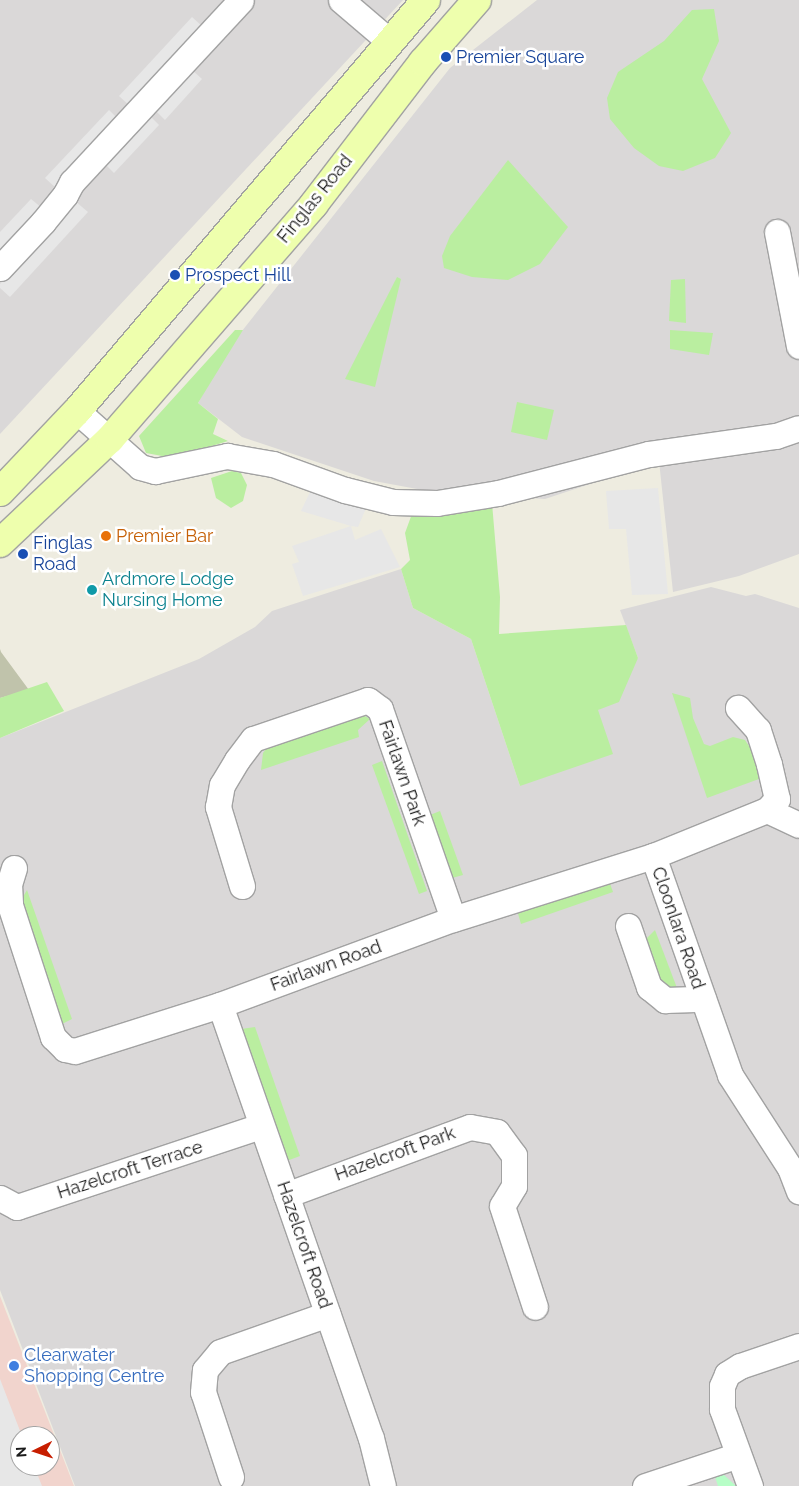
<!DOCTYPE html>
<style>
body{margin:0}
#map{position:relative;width:799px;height:1486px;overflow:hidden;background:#eeece0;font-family:Raleway,sans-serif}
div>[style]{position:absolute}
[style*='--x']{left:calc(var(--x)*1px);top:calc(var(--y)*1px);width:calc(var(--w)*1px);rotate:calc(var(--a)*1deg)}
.residential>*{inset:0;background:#dad8d8}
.commercial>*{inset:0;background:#f1d4cd}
.construction>*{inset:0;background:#c0c3ab}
.grass>*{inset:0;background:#baeea0}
.park>*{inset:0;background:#b7fec7}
.parking>*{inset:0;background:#e7e7e7}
.roads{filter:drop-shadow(1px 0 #a2a2a2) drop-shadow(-1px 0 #a2a2a2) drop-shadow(0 1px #a2a2a2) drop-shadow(0 -1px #a2a2a2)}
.street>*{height:25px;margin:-12.5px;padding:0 12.5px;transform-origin:12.5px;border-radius:12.5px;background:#fff}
.secondary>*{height:28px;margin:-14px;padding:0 14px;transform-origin:14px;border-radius:14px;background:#eeffad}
.dots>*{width:14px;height:14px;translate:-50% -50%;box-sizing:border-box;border:2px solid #fff;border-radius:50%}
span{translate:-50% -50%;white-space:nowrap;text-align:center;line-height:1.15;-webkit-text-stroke:5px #fff;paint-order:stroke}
.transit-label{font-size:18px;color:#164399}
.left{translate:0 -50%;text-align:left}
.street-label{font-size:18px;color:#1b1b1b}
.food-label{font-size:18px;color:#c56008}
.culture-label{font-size:18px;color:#0d838f}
.shop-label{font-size:18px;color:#366cbe}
.north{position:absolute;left:10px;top:1426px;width:50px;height:50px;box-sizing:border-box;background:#fff;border:1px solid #a4a4a4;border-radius:50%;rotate:266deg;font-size:14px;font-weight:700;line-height:20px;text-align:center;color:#1b1b1b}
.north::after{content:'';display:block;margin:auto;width:18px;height:22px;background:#c71e00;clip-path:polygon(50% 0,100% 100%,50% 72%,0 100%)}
</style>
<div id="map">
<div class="residential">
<div style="clip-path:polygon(0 0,403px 0,0 434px)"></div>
<div style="clip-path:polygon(537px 0,799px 0,799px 554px,739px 576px,673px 592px,659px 461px,545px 499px,428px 491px,374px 481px,242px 437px,198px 403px,227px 350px,450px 68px)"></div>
<div style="clip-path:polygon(401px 569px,413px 608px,471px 639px,520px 786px,598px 710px,638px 658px,620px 610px,711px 587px,746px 596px,755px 594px,799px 608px,799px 1486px,75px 1486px,0 1290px,0 738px,199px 659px,255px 627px,272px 611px)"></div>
</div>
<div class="commercial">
<div style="clip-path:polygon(evenodd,0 1296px,74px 1486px,0 1486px,0 1296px,20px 1436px,50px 1436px,50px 1466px,20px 1466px,20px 1436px)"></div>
</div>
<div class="construction">
<div style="clip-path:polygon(0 649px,1px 652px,29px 690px,0 698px)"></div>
</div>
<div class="grass">
<div style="clip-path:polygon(714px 9px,719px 41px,702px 79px,731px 133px,715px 158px,683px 171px,659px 166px,634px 148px,610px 119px,607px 98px,618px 72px,664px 41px,692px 10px)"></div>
<div style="clip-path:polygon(508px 160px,568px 227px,540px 264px,508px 280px,472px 277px,444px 268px,442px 256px,450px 236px)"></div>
<div style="clip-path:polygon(397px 277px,401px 279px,375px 387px,345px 379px)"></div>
<div style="clip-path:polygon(685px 279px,686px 323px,669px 321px,671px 280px)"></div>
<div style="clip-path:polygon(235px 330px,243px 330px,198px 403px,218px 419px,213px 434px,228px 441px,173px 458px,146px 453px,139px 436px)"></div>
<div style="clip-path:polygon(670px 330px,713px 333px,709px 355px,670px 349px)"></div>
<div style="clip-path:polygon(517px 402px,554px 410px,547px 440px,511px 432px)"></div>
<div style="clip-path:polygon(232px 471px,241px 473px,247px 485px,243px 501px,231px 508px,216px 498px,211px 478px)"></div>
<div style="clip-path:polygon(492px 503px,500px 597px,499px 634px,626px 625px,638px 658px,619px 702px,598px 710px,613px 754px,520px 786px,471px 639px,413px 608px,401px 569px,410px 560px,405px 533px,413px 511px)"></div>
<div style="clip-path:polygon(47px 682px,64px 711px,0 738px,0 698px)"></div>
<div style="clip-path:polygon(672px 693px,690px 698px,693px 718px,704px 744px,710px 746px,733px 737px,745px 740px,753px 752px,759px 779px,707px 798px)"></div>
<div style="clip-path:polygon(363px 715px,370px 719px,358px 730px,359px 737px,261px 770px,263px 753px,276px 736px)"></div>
<div style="clip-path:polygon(382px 761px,427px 891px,419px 894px,372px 765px)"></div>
<div style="clip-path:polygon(440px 811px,463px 875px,445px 880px,425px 817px)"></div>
<div style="clip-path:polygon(608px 878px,613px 892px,521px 924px,517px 910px)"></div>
<div style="clip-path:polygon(27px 890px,72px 1019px,60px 1025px,16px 909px)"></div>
<div style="clip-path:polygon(655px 930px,677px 988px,667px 991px,654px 976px,646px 939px)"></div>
<div style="clip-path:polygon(255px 1027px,300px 1156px,284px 1162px,241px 1029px)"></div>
</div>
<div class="park">
<div style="clip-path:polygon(714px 1474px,724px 1475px,736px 1486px,718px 1486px)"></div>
</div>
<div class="parking">
<div style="clip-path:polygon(192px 17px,203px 27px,130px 106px,119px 96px)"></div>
<div style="clip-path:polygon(191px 69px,202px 79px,165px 120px,154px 109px)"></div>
<div style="clip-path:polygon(109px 110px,119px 120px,56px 188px,45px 178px)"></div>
<div style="clip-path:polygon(149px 115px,159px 125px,114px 173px,104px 163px)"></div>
<div style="clip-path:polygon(31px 199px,42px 208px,0 253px,0 232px)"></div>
<div style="clip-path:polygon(75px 201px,88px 212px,10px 297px,0 288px,0 284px)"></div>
<div style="clip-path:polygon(658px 488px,668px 594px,632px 595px,626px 529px,609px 529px,606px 491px)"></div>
<div style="clip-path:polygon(310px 492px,367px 506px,358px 527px,351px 526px,355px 540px,381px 529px,400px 567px,303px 596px,292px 564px,299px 562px,292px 546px,351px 526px,301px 511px)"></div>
<div style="clip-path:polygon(0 1379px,22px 1436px,20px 1466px,34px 1466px,42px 1486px,0 1486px)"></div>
</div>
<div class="roads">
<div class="street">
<div style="--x:341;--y:0;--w:63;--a:40.5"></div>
<div style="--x:777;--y:232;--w:116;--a:79.1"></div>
<div style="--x:0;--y:268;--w:63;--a:-46.9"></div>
<div style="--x:43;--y:222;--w:35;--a:-51"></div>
<div style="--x:65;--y:195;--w:15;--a:-62"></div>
<div style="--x:72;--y:182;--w:248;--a:-47.1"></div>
<div style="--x:77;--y:411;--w:84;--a:41.6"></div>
<div style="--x:140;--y:467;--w:16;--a:15"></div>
<div style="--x:155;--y:471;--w:74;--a:-11.8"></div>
<div style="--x:227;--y:456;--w:47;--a:9.9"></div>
<div style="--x:273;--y:464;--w:77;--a:19.9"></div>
<div style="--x:345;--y:490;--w:49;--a:14"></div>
<div style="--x:393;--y:502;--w:44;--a:1.3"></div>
<div style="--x:437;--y:503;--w:62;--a:-9.3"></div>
<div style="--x:498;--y:493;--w:156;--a:-14.5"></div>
<div style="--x:649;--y:454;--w:128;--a:-8.1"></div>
<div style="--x:776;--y:436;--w:24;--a:-19"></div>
<div style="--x:767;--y:810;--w:35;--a:25"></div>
<div style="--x:653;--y:856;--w:232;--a:70.6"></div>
<div style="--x:730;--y:1075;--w:111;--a:57.2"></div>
<div style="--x:790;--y:1168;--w:25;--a:69"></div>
<div style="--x:14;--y:868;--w:17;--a:107"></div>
<div style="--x:9;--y:884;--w:21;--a:87"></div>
<div style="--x:10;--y:905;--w:139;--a:72"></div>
<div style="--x:53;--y:1037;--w:17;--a:45"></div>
<div style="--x:65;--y:1049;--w:10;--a:11"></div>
<div style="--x:75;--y:1051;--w:152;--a:-17.6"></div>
<div style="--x:220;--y:1005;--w:248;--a:-20.3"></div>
<div style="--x:453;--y:919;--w:210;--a:-17.5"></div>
<div style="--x:653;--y:856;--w:123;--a:-22"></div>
<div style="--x:767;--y:810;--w:15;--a:-48"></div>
<div style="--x:777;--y:799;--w:36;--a:-103"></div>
<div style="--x:769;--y:764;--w:36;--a:-108"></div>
<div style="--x:758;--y:730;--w:30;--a:-132"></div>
<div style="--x:242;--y:886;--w:83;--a:-106.9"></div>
<div style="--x:218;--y:807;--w:22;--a:-80"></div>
<div style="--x:222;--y:785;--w:29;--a:-59"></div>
<div style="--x:237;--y:760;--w:26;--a:-53"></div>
<div style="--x:253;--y:739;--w:121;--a:-18.7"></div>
<div style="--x:368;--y:700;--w:15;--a:37"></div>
<div style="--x:380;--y:709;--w:222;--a:70.8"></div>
<div style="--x:628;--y:926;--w:65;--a:71"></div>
<div style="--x:649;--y:987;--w:21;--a:39"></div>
<div style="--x:665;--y:1000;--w:38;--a:-2"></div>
<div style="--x:220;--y:1005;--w:459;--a:70.8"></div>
<div style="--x:371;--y:1438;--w:49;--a:76"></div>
<div style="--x:286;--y:1195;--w:196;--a:-20.3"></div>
<div style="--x:470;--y:1127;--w:27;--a:10"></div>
<div style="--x:497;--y:1132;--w:29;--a:54"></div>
<div style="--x:514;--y:1155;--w:31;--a:90"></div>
<div style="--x:514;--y:1186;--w:23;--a:121"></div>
<div style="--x:502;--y:1206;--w:106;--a:71.9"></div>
<div style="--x:0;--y:1198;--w:19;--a:28"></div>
<div style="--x:17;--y:1207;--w:257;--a:-18.4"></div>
<div style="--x:231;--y:1477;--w:89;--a:-108.2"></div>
<div style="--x:203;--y:1392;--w:22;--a:-85"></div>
<div style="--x:205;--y:1370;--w:23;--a:-50"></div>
<div style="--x:220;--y:1352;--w:114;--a:-19.4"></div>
<div style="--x:645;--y:1486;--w:98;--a:-18.4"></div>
<div style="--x:750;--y:1486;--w:82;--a:-110"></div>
<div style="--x:722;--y:1409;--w:23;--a:-90"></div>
<div style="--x:722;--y:1386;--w:13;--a:-67"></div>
<div style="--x:727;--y:1374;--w:15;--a:-32"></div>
<div style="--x:740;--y:1366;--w:62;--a:-18.7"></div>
</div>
<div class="secondary">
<div style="--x:0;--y:492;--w:112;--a:-46.5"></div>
<div style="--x:77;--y:411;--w:539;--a:-49.66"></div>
<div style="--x:0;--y:543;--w:151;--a:-43.4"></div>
<div style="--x:110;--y:439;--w:311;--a:-49"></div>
<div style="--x:314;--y:204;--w:179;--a:-52.5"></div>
<div style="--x:423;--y:62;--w:82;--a:-48.9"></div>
</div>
</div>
<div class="dots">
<div style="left:446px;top:57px;background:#1a4fb4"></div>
<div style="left:175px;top:275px;background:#1a4fb4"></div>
<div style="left:106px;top:536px;background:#e8710a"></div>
<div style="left:23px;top:554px;background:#1a4fb4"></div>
<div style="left:92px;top:590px;background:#0f9aa8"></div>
<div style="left:14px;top:1366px;background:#3f7fe0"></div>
</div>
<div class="transit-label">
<span class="left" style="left:456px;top:57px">Premier Square</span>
<span class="left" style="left:185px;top:275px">Prospect Hill</span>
<span class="left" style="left:33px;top:554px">Finglas<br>Road</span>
</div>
<div class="street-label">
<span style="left:315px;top:199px;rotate:-51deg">Finglas Road</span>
<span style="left:402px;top:773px;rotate:71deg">Fairlawn Park</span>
<span style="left:678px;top:928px;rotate:71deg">Cloonlara Road</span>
<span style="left:326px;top:966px;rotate:-20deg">Fairlawn Road</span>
<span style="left:395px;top:1154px;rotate:-20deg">Hazelcroft Park</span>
<span style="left:130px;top:1170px;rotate:-18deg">Hazelcroft Terrace</span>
<span style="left:304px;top:1245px;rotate:71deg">Hazelcroft Road</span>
</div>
<div class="food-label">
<span class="left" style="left:116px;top:536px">Premier Bar</span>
</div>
<div class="culture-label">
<span class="left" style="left:102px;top:590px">Ardmore Lodge<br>Nursing Home</span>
</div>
<div class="shop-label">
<span class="left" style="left:24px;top:1366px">Clearwater<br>Shopping Centre</span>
</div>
<div class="north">N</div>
</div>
